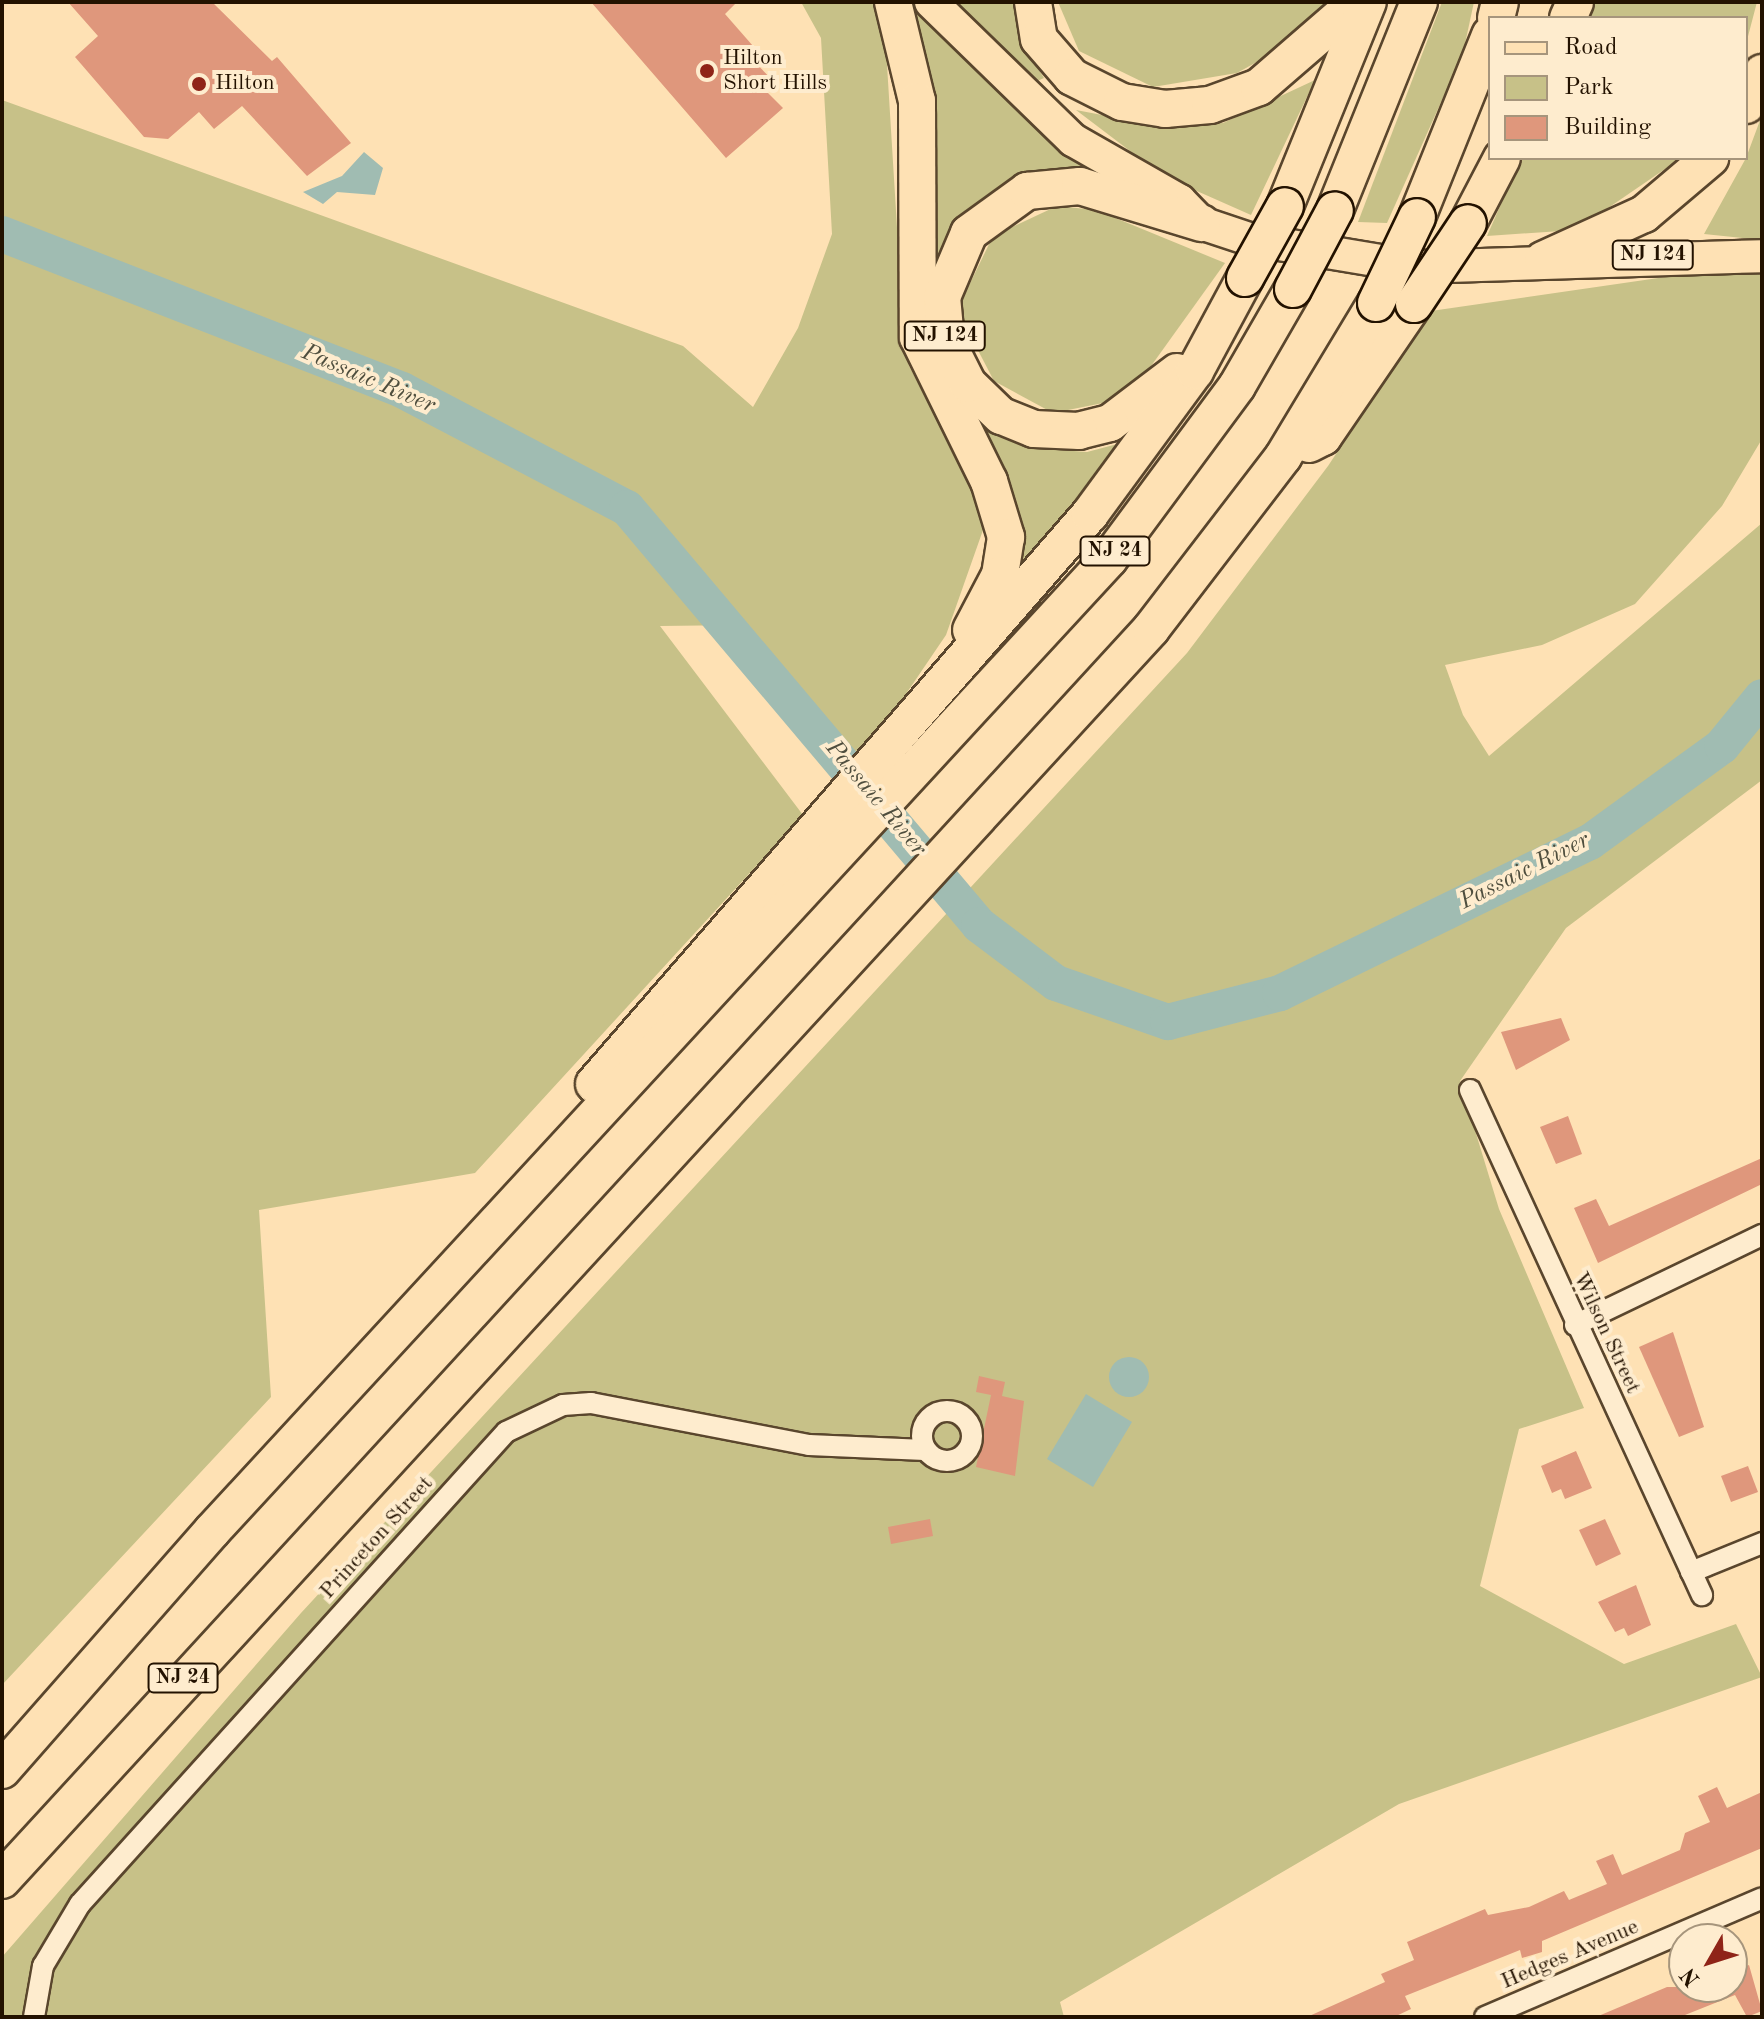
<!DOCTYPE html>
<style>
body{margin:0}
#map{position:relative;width:1764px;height:2019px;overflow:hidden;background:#fee1b4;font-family:"Old Standard TT",serif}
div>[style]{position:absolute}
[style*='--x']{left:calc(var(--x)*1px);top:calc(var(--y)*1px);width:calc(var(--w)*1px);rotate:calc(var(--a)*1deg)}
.green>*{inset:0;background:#c7c188}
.water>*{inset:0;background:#a0bcb2}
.round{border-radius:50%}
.river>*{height:36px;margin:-18px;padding:0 18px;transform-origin:18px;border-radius:18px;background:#a0bcb2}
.building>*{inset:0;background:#df977c}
.roads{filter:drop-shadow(2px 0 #5a462d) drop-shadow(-2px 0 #5a462d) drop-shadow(0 2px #5a462d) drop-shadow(0 -2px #5a462d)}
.minor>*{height:20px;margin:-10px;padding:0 10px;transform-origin:10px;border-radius:10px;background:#feecce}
.minor>.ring{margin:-10px;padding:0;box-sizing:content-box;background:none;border:20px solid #feecce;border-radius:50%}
.primary>*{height:32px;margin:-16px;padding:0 16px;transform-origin:16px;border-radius:16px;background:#fee1b4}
.motorway>*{height:36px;margin:-18px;padding:0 18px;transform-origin:18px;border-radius:18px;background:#fee1b4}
.bridges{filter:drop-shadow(2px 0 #231200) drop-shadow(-2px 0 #231200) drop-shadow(0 2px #231200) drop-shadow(0 -2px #231200)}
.motorway-bridge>*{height:36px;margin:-18px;padding:0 18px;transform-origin:18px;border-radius:18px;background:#fee1b4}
.dots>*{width:22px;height:22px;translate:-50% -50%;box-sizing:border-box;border:4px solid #feecce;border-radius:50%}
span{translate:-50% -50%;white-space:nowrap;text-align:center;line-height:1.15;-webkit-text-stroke:8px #feecce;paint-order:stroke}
.shield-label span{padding:2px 6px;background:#feecce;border:2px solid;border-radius:6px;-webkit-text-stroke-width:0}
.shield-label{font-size:20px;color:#231200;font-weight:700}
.poi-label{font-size:22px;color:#231200}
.left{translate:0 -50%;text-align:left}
.street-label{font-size:22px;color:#231200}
.water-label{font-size:24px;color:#4f4e3e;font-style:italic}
.frame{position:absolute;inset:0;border:4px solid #231200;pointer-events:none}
.legend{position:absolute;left:1488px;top:16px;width:260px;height:144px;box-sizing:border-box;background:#feecce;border:2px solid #a6957c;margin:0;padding:10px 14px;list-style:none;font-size:24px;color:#231200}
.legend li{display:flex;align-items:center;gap:16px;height:40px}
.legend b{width:40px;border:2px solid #a6957c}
.north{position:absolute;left:1668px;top:1923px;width:80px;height:80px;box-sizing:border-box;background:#feecce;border:2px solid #a6957c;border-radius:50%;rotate:231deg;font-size:22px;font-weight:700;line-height:32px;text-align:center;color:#231200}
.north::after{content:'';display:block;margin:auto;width:28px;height:36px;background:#8f2418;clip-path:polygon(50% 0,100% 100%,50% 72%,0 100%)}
</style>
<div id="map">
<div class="green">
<div style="clip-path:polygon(801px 2px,875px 2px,884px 16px,904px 341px,909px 366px,989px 513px,946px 635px,891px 716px,856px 752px,742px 625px,660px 626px,803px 815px,475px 1173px,259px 1210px,271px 1397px,2px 1685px,2px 100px,683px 346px,753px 407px,798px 328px,832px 234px,821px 38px)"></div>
<div style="clip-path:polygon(948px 2px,1014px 2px,1023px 44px,1044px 78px,1028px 85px)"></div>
<div style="clip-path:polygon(1058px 2px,1330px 2px,1300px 38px,1237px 73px,1153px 87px,1079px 51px)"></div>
<div style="clip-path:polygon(1442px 2px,1474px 2px,1463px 53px,1387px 223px,1358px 222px)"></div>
<div style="clip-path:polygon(1591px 2px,1757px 2px,1746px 44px,1746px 18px,1584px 18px)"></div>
<div style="clip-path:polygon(916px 8px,1096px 172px,1009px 184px,970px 210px,936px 262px)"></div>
<div style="clip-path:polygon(1315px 80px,1251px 215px,1163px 176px,1076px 110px,1154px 125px,1223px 123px)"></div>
<div style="clip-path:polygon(1762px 115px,1762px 240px,1704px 234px,1746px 158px)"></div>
<div style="clip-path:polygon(1521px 158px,1681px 158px,1576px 230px,1487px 236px)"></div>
<div style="clip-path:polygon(1057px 206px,1096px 210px,1225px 263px,1141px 380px,1103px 403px,1053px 413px,994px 381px,957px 310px,993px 236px)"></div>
<div style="clip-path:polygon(1741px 266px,1762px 273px,1762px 439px,1722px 506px,1635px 604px,1542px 645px,1445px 665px,1463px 715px,1489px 756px,1762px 523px,1762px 780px,1566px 928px,1460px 1081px,1499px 1209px,1584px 1408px,1519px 1429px,1480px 1586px,1624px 1664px,1736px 1624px,1762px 1677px,1399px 1804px,1060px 2002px,1064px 2017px,2px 2017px,2px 1957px,301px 1613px,1187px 653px,1328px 466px,1431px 311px)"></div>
<div style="clip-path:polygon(967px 407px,992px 430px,1035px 448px,1087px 452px,1125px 442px,1014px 580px)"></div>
</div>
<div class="water">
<div style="clip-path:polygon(364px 152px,383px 168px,375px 195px,337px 192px,323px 204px,303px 192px,342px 176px)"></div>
<div class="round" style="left:1109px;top:1357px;width:40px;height:40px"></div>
<div style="clip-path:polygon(1086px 1394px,1132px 1422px,1093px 1487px,1047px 1459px)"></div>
</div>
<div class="river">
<div style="--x:2;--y:234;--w:429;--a:21.3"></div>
<div style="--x:402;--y:390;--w:254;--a:27.7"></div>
<div style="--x:627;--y:508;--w:546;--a:49.83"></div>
<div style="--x:979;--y:925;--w:96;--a:37"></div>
<div style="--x:1056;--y:983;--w:119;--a:19.2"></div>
<div style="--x:1168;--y:1022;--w:116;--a:-14.5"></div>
<div style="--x:1280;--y:993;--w:345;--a:-26"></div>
<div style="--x:1590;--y:842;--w:163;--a:-36"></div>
<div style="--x:1722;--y:746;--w:63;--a:-50.8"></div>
</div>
<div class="building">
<div style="clip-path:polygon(68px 2px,212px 2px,272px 61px,277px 57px,351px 143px,307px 176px,242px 106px,214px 129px,199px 112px,168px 139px,144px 137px,75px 57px,98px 36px)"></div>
<div style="clip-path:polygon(591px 2px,737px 2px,725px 14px,760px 54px,754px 61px,773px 81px,763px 88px,783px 108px,726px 158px)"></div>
<div style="clip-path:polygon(1561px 1018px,1570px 1040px,1516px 1070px,1501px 1032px)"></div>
<div style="clip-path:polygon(1568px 1116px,1582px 1154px,1556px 1164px,1540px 1127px)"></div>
<div style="clip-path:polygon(1762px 1158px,1762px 1184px,1598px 1263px,1574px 1208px,1596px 1199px,1609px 1226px)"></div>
<div style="clip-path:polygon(1673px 1332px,1704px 1427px,1679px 1437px,1639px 1347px)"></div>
<div style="clip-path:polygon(979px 1376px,1005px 1382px,1002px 1396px,1024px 1401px,1015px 1476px,976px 1467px,991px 1395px,976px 1392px)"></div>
<div style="clip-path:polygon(1576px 1451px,1592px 1488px,1565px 1499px,1561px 1489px,1552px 1493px,1541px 1466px)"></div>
<div style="clip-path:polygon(1748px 1466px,1758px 1492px,1731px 1502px,1721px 1476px)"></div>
<div style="clip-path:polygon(930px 1519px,933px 1536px,891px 1544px,888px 1527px)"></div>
<div style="clip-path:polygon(1605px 1519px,1621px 1554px,1596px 1566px,1579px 1530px)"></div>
<div style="clip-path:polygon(1636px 1585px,1651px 1625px,1628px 1636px,1624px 1628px,1615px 1632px,1598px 1602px)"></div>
<div style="clip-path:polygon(1717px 1787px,1727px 1808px,1762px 1792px,1762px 1848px,1542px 1941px,1542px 1952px,1522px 1958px,1520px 1950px,1405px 1996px,1411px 2009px,1394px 2017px,1307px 2017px,1385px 1982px,1381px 1974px,1414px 1960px,1407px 1942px,1485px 1909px,1488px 1915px,1529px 1907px,1564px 1891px,1569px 1900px,1607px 1884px,1596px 1861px,1613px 1854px,1622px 1875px,1680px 1850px,1685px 1833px,1710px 1822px,1698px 1796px)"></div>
<div style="clip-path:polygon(1749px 1965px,1762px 2011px,1747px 2017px,1735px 1995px,1680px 2017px,1596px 2017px,1667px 1987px,1732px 1987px,1732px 1972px)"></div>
</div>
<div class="roads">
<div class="minor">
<div style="--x:1470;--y:1090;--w:556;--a:65.33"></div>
<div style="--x:1575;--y:1325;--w:208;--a:-25.7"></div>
<div class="ring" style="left:922px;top:1411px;width:30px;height:30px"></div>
<div style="--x:1691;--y:1572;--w:77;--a:-22.2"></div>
<div style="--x:34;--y:2017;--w:52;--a:-80"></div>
<div style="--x:43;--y:1966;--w:72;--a:-59.2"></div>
<div style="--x:80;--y:1904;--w:636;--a:-47.93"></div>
<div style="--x:506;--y:1432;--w:63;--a:-25.3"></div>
<div style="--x:563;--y:1405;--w:28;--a:-4"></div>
<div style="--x:591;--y:1403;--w:222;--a:10.9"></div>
<div style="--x:809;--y:1445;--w:116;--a:2.5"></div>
<div style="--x:1485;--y:2017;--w:301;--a:-23.2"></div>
</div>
<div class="primary">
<div style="--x:931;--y:2;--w:198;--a:44.2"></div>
<div style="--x:1073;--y:140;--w:123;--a:29.7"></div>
<div style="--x:1180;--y:201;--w:30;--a:46"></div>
<div style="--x:1201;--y:223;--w:51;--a:18.4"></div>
<div style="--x:1249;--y:239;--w:170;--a:9.5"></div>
<div style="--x:1417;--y:267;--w:345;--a:-1.8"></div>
</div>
<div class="motorway">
<div style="--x:893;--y:2;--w:102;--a:76.4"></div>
<div style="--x:917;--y:101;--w:236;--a:89.8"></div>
<div style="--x:918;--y:337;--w:161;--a:63.8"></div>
<div style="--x:989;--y:481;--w:59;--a:73.1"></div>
<div style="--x:1006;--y:537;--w:38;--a:99"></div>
<div style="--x:1000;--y:575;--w:62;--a:117.8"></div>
<div style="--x:1033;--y:2;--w:37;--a:81"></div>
<div style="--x:1039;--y:39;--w:50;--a:49"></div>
<div style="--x:1072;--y:77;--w:56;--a:26.6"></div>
<div style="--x:1122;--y:102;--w:44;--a:9.2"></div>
<div style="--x:1165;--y:109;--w:45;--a:-5.1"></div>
<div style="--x:1210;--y:105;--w:52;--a:-20.2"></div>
<div style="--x:1259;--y:87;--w:130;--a:-40.9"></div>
<div style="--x:1496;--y:18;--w:16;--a:-76"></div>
<div style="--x:1568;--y:18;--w:17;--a:-66"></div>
<div style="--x:1746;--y:105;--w:36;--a:-63"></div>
<div style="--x:1285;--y:206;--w:220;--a:-67.9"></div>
<div style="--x:1335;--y:210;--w:224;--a:-68"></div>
<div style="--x:1417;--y:217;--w:196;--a:-68.1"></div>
<div style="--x:1468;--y:223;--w:73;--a:-62.4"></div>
<div style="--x:1543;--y:260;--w:111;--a:-24.5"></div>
<div style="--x:1644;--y:214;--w:87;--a:-40.3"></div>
<div style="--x:1177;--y:372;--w:84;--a:142.7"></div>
<div style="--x:1110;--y:423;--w:32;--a:166"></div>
<div style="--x:1079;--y:431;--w:45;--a:-177.5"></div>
<div style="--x:1034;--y:429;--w:35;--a:-158"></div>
<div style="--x:1001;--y:416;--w:46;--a:-135.9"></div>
<div style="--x:968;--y:384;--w:49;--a:-116.6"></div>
<div style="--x:946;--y:340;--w:43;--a:-95.3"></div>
<div style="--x:942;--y:297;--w:69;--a:-67.1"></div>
<div style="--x:969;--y:233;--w:72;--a:-35.9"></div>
<div style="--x:1027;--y:191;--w:53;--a:-5.4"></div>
<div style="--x:1080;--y:186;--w:127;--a:17"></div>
<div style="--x:1309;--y:444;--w:16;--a:-27"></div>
<div style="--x:1323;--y:437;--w:161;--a:-55.6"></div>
<div style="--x:594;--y:1084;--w:756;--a:-48.97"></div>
<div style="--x:1090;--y:514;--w:177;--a:-53.7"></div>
<div style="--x:1195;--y:371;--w:106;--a:-61.7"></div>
<div style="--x:2;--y:1770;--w:318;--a:-48.7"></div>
<div style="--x:212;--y:1531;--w:1323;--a:-47.3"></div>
<div style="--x:1109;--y:559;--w:215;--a:-53.5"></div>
<div style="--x:1237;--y:386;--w:112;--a:-60"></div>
<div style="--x:2;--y:1880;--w:1699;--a:-47.43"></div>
<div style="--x:1151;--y:629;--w:217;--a:-52.5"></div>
<div style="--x:1283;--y:457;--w:180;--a:-58.9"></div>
</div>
</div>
<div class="bridges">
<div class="motorway-bridge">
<div style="--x:1245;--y:278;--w:82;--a:-60.9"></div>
<div style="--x:1293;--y:289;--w:89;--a:-62"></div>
<div style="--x:1376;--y:303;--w:95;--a:-64.5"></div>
<div style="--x:1414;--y:304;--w:97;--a:-56.3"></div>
</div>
</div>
<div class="dots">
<div style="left:707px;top:71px;background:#8f2418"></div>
<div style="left:199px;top:84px;background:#8f2418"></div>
</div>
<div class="shield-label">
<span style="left:1653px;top:255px">NJ 124</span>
<span style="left:945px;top:336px">NJ 124</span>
<span style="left:1115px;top:551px">NJ 24</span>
<span style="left:183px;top:1678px">NJ 24</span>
</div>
<div class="poi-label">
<span class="left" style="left:723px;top:71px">Hilton<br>Short Hills</span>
<span class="left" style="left:215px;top:84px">Hilton</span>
</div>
<div class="street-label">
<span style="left:1606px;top:1333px;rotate:65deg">Wilson Street</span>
<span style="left:377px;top:1538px;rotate:-48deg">Princeton Street</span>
<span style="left:1570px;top:1955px;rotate:-23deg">Hedges Avenue</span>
</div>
<div class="water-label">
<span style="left:368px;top:380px;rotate:23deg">Passaic River</span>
<span style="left:875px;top:799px;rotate:50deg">Passaic River</span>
<span style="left:1525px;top:872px;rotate:-27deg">Passaic River</span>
</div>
<div class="frame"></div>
<ul class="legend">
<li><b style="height:10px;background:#fee1b4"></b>Road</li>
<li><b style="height:22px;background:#c7c188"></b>Park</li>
<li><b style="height:22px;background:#df977c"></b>Building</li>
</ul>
<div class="north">N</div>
</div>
